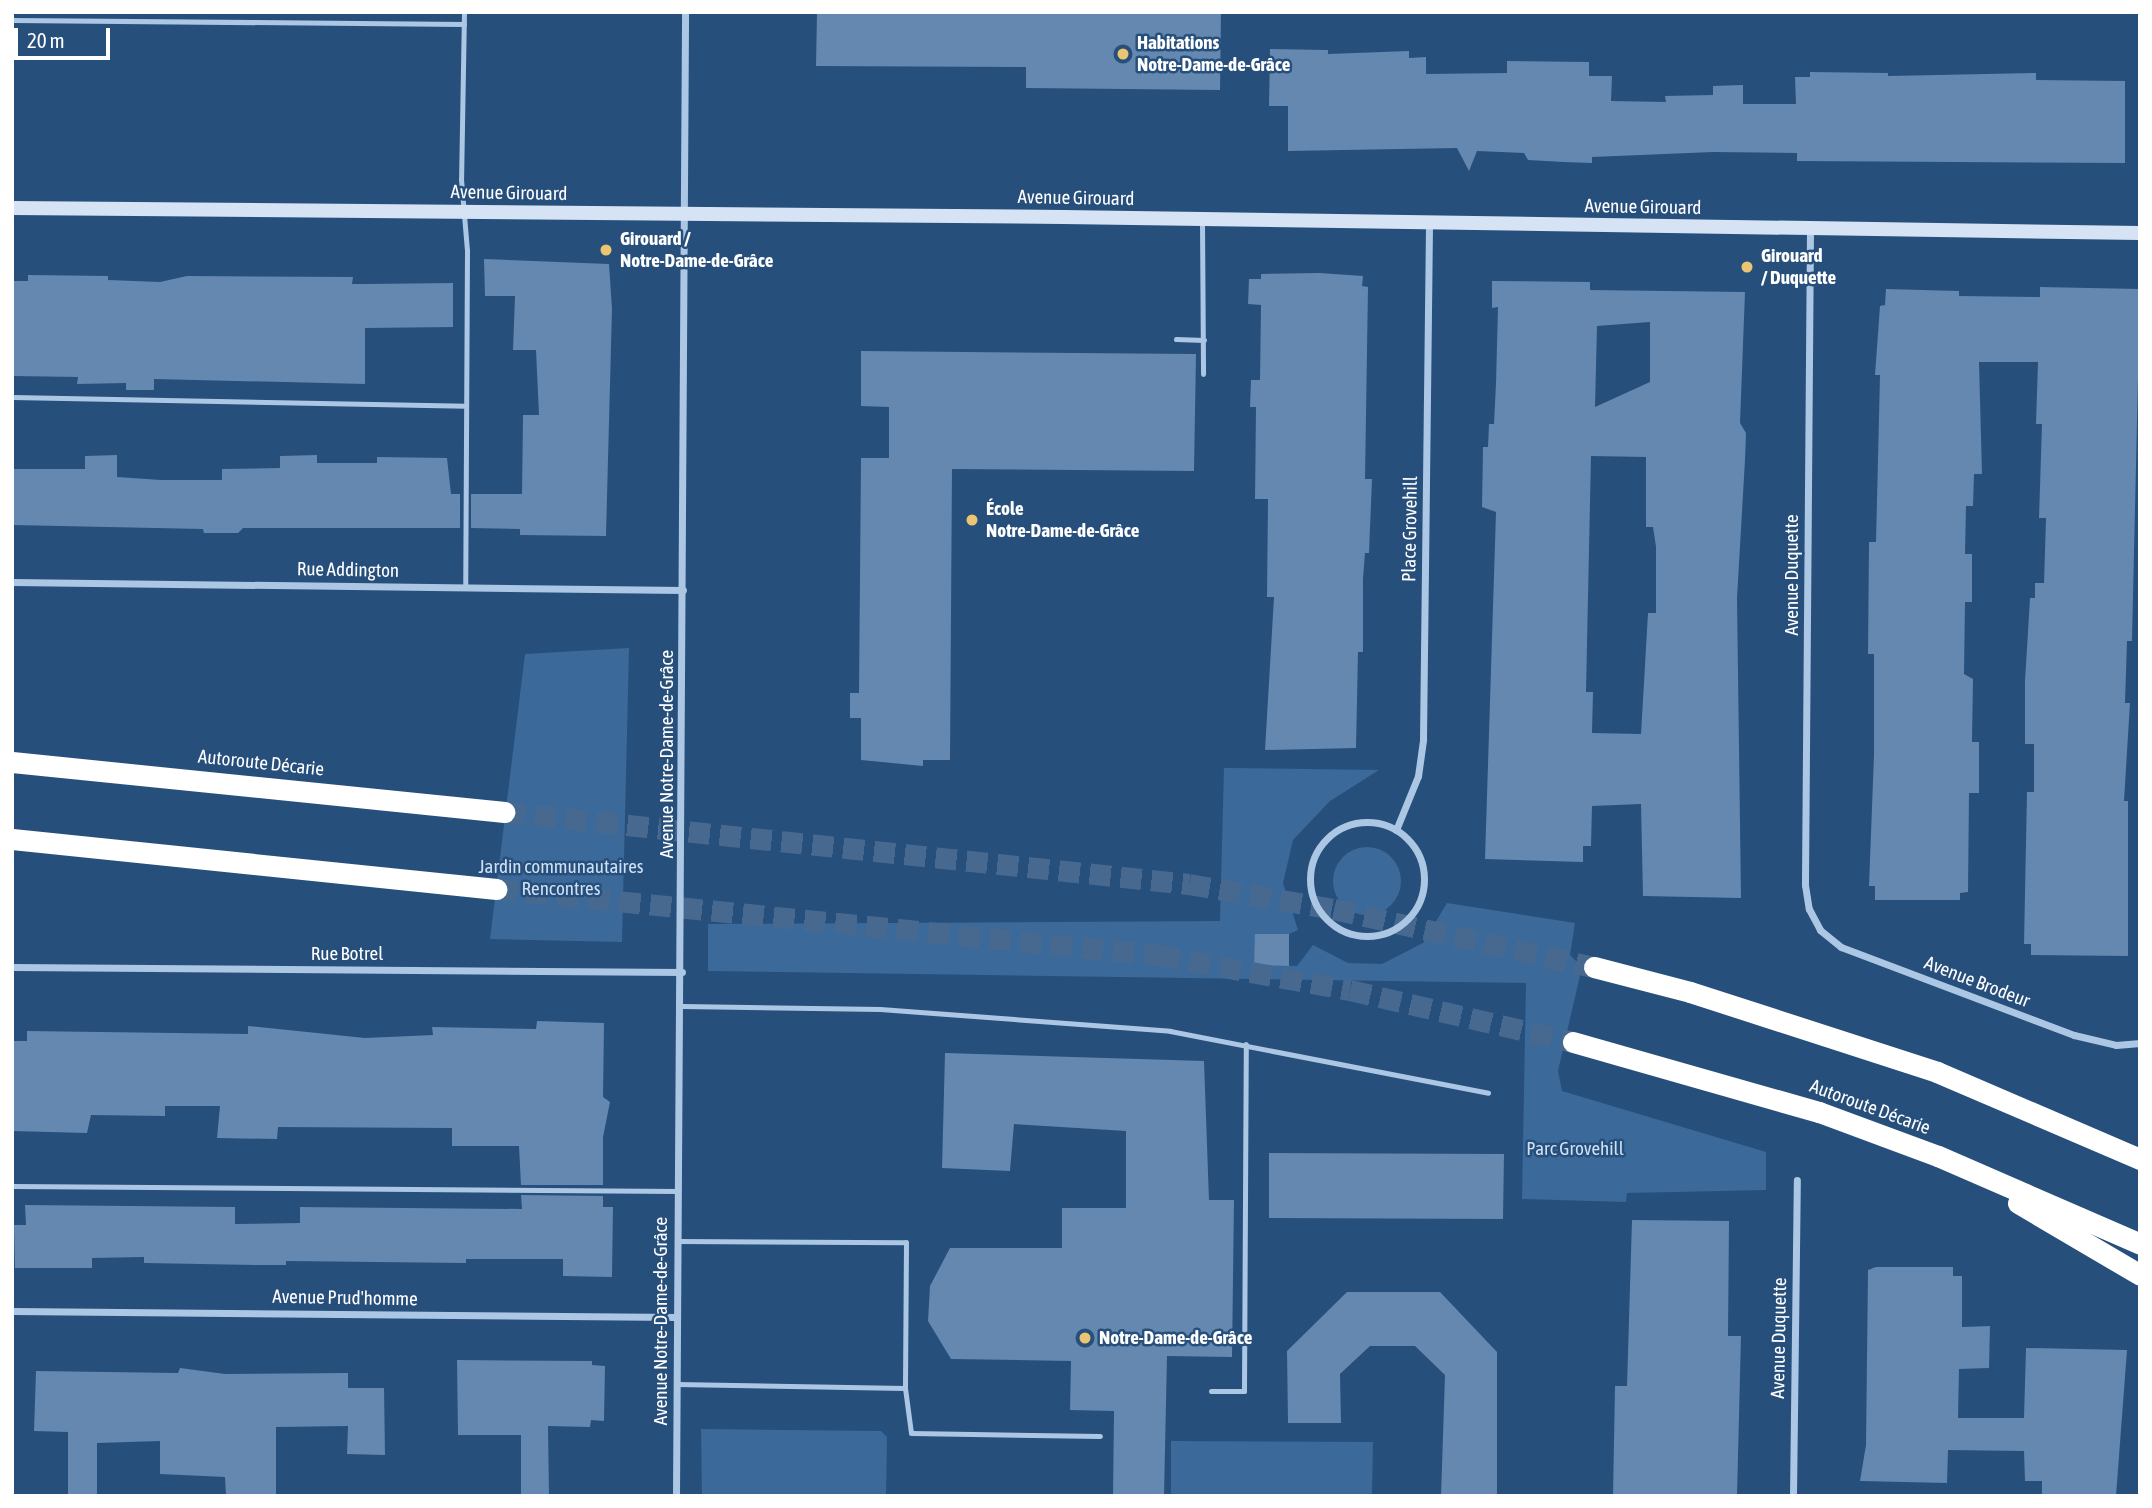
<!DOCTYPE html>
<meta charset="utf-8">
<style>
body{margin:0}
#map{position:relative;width:2152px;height:1508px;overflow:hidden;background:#274f7c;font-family:"Asap Condensed",sans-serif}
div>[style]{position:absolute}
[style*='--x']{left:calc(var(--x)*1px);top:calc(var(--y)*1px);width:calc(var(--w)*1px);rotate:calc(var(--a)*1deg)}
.green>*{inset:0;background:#3b6999}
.round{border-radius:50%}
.building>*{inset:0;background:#6488af}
.highway-tunnel>*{height:21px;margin-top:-10.5px;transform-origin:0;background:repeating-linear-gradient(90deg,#476990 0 21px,transparent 0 31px)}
.lane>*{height:5px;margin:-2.5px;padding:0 2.5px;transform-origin:2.5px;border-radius:2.5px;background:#acc7e4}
.street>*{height:7px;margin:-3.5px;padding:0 3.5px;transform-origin:3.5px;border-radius:3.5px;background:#acc7e4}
.street>.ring{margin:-3.5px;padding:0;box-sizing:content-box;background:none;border:7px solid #acc7e4;border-radius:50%}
.secondary>*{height:14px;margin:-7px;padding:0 7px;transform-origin:7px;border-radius:7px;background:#d5e3f4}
.highway>*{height:21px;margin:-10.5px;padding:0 10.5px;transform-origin:10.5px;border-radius:10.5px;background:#fff}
.dots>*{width:19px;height:19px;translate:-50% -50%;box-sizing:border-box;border:4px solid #274f7c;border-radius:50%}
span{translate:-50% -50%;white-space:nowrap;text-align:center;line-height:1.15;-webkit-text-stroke:5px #274f7c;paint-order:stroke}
.poi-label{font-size:19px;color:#fff;font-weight:700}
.left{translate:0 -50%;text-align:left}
.street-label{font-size:19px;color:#fff}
.park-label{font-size:19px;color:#cee0f4}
.frame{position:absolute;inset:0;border:14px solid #fff;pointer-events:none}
.scale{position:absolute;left:14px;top:28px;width:96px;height:32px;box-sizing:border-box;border:4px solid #fff;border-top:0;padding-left:9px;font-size:21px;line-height:24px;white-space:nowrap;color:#fff;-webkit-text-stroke:5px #274f7c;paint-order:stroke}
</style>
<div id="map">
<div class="green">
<div style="clip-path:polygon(629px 648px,622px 942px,490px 939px,525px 654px)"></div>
<div style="clip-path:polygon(1224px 768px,1379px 770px,1330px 801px,1293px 840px,1283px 883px,1298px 930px,1289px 934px,1255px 934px,1255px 965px,1297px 966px,1313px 945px,1348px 963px,1382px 964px,1423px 943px,1447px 903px,1575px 923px,1570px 955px,1582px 967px,1558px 1071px,1562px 1091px,1766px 1152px,1766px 1190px,1627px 1193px,1626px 1202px,1522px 1199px,1526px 983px,708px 971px,708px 924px,1220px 921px)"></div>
<div class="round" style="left:1333px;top:847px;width:68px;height:68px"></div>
<div style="clip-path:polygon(701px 1429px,881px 1431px,887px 1437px,886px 1496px,702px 1496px)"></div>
<div style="clip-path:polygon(1171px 1441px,1373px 1442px,1372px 1496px,1171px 1496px)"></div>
</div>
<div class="building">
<div style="clip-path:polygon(817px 12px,1221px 12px,1220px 90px,1026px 88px,1026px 67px,816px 66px)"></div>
<div style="clip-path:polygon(1270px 49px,1328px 50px,1328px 54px,1409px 51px,1409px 58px,1426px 57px,1426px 74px,1507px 73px,1507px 61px,1589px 62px,1589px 76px,1612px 76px,1611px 101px,1666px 102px,1665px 96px,1713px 95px,1713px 86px,1743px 85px,1743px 104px,1796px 104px,1795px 77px,1810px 77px,1810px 72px,1888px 73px,1888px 76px,2036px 73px,2036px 80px,2125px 81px,2125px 163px,1797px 161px,1797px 153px,1713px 152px,1592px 157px,1592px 163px,1564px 162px,1528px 160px,1524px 153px,1477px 151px,1469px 171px,1457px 148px,1288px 151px,1288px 106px,1269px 106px)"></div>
<div style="clip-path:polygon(484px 259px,609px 264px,612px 309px,606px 536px,520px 535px,520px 529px,471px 528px,471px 494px,522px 494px,523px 415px,539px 415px,536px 350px,513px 350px,515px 296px,485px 296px)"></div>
<div style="clip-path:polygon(1319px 273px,1363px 276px,1362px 286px,1368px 287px,1365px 479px,1372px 479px,1369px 553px,1365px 553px,1363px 579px,1363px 652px,1358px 652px,1356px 748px,1265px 750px,1274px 597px,1267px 597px,1268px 499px,1255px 499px,1256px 407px,1250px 407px,1251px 380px,1260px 380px,1261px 305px,1248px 304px,1249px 279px,1261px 279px,1261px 274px)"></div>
<div style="clip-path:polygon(28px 275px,108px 276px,108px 280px,160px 282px,187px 276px,353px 277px,352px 284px,366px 284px,453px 283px,453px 327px,365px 328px,365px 384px,154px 379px,154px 390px,126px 390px,126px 383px,77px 384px,78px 377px,12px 376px,12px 281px,28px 281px)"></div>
<div style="clip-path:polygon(evenodd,1492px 281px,1590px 282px,1590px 290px,1745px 292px,1740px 423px,1746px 433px,1745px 460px,1737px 598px,1741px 898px,1643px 896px,1641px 804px,1592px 806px,1591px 846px,1583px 846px,1583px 862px,1485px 859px,1496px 512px,1482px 507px,1483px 447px,1488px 447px,1489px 424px,1494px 424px,1496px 383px,1498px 307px,1492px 308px,1492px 281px,1650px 322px,1650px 382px,1595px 407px,1597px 326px,1650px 322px,1492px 281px,1591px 456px,1646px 457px,1646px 527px,1653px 527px,1656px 547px,1656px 613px,1648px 613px,1641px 734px,1592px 733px,1593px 692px,1586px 692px,1591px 456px)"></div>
<div style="clip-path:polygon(2040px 287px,2140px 289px,2132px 641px,2127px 641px,2125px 703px,2130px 703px,2124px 801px,2128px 801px,2128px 956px,2031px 955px,2031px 944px,2024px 944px,2027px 792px,2034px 792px,2034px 744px,2025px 744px,2025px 681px,2030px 598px,2035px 598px,2035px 583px,2044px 583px,2046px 518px,2039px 518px,2042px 424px,2036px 424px,2038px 362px,1979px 362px,1982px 474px,1974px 474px,1973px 506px,1966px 506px,1965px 554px,1972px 554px,1972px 602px,1965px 602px,1964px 674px,1973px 679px,1972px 742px,1979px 742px,1979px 793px,1969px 793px,1968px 892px,1960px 893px,1960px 900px,1875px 900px,1875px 886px,1869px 886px,1874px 755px,1874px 654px,1868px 654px,1869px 542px,1876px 542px,1880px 375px,1875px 375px,1880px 306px,1885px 305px,1886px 289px,1959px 291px,1959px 296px,2040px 297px)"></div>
<div style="clip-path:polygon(861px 351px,1196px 354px,1194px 471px,952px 469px,950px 760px,923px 760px,923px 766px,861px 760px,861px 718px,850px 718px,850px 693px,859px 693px,861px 458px,889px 458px,889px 407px,861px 406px)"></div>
<div style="clip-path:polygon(117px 455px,117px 477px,161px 480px,222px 480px,222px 469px,280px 468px,280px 456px,317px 455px,317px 463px,377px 463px,377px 457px,447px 458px,451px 494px,460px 494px,460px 528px,243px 528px,238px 533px,204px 533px,203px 529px,12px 525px,12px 469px,85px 469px,85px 456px)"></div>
<div style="clip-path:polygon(1255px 934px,1289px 934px,1289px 966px,1254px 965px)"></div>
<div style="clip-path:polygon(537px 1021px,604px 1023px,603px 1097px,610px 1102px,603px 1137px,603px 1185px,521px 1185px,519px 1146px,452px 1146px,452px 1128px,278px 1127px,277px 1139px,217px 1138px,220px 1106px,165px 1106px,165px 1116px,91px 1115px,87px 1133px,12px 1131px,12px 1041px,27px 1041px,27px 1031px,248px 1034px,248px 1026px,365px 1038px,433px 1035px,432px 1027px,536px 1029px)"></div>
<div style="clip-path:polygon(945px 1053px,1204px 1061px,1209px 1200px,1234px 1200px,1232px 1357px,1167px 1356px,1164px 1496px,1113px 1496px,1114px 1411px,1070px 1410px,1071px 1361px,951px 1359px,928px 1321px,930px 1286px,950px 1248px,1062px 1248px,1062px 1208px,1126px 1208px,1126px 1131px,1014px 1124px,1010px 1171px,942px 1168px)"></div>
<div style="clip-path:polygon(1269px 1153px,1504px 1154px,1503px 1219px,1269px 1218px)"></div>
<div style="clip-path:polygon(521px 1195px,603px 1196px,603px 1207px,613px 1207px,612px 1277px,563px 1276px,563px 1259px,466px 1259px,466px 1263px,286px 1261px,286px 1265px,258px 1265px,144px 1263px,144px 1257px,92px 1258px,92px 1268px,15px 1268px,14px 1225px,26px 1225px,25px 1205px,235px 1207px,235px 1224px,300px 1223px,300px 1207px,522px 1209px)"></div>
<div style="clip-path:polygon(1632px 1220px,1729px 1221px,1728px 1336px,1741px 1336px,1737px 1496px,1613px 1496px,1615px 1386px,1627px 1386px)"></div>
<div style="clip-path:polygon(1876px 1267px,1953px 1267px,1953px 1276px,1962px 1276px,1962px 1327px,1990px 1326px,1989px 1368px,1959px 1369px,1958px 1418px,2024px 1418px,2026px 1348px,2127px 1350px,2116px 1496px,2042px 1496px,2042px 1481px,2025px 1481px,2024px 1451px,1948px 1450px,1947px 1483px,1860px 1481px,1866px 1445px,1868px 1270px)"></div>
<div style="clip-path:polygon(1347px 1292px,1440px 1292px,1497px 1352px,1497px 1496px,1441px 1496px,1445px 1375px,1415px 1346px,1370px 1346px,1340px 1374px,1341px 1423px,1288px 1423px,1287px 1351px)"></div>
<div style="clip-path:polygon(457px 1360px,592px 1361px,592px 1365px,605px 1366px,604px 1421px,591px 1420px,590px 1427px,548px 1426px,549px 1496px,521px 1496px,521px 1435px,458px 1435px)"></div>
<div style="clip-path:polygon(180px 1368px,225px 1374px,348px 1373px,348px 1388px,384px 1388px,385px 1455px,347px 1454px,348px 1426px,276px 1427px,276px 1496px,226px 1496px,225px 1477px,160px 1474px,160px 1441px,97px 1443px,97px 1496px,68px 1496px,68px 1432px,34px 1431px,36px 1371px,178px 1373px)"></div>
</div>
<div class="highway-tunnel">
<div style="--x:504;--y:812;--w:689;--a:6"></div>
<div style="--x:1189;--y:884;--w:147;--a:9.8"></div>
<div style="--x:1334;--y:909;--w:266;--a:12.6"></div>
<div style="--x:496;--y:889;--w:666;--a:5.68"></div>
<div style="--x:1159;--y:955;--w:194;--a:10.4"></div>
<div style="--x:1350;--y:990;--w:229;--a:13.1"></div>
</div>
<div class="lane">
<div style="--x:464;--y:12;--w:167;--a:91"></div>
<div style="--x:461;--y:179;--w:71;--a:85.2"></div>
<div style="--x:467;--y:250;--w:337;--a:90.3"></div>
<div style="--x:12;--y:20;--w:452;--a:0.5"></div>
<div style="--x:1202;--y:222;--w:152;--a:89.6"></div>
<div style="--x:1176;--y:339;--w:28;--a:2"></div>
<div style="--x:12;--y:397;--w:454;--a:1.1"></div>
<div style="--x:682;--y:1006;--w:198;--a:0.9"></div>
<div style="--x:880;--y:1009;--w:291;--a:4.3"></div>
<div style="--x:1170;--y:1031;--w:324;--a:11"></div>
<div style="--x:12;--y:1186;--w:666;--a:0.43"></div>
<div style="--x:677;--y:1241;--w:229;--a:0.3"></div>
<div style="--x:906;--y:1242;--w:146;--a:90.4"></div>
<div style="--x:905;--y:1388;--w:45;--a:82.4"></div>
<div style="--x:911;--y:1433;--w:189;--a:0.9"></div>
<div style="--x:676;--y:1384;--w:229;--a:1"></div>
<div style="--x:1211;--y:1391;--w:33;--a:0"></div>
<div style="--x:1244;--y:1391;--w:347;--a:-89.7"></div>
</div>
<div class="street">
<div style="--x:1810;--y:229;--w:656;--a:90.44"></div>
<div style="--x:1805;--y:885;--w:24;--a:81"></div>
<div style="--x:1809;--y:909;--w:24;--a:62"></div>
<div style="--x:1820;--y:930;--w:27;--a:39"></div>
<div style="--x:1841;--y:947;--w:249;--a:20.7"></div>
<div style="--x:2074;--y:1035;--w:43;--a:13.4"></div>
<div style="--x:2116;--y:1045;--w:24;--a:-5"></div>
<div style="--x:12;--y:582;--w:671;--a:0.68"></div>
<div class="ring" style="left:1310px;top:822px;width:107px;height:107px"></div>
<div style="--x:1396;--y:830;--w:58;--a:-67.8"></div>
<div style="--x:1418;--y:776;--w:37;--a:-82"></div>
<div style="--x:1423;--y:739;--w:515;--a:-89.33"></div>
<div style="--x:12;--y:967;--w:670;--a:0.43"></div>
<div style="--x:12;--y:1311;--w:665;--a:0.52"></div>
<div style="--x:676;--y:1496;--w:1484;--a:-89.65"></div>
<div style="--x:1793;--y:1496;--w:316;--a:-89.3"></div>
</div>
<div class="secondary">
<div style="--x:12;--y:208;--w:1051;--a:0.49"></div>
<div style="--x:1063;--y:217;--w:1077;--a:0.85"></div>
</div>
<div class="highway">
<div style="--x:12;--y:762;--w:495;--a:5.8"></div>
<div style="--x:12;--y:839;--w:487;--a:5.9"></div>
<div style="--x:1594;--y:967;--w:99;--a:14.6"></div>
<div style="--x:1690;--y:992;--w:260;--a:17.9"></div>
<div style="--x:1937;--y:1072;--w:221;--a:23.2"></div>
<div style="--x:1573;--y:1042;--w:256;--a:15.9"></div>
<div style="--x:1819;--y:1112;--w:127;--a:20.3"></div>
<div style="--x:1938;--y:1156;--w:220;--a:23.5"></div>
<div style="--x:2018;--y:1203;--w:142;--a:30.5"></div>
</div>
<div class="dots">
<div style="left:1123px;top:54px;background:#ecc572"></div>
<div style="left:606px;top:250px;background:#ecc572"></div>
<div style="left:1747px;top:267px;background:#ecc572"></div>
<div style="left:972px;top:520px;background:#ecc572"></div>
<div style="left:1085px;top:1338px;background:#ecc572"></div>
</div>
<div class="poi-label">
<span class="left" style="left:1137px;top:54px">Habitations<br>Notre-Dame-de-Grâce</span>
<span class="left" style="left:620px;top:250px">Girouard /<br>Notre-Dame-de-Grâce</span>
<span class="left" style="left:1761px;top:267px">Girouard<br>/ Duquette</span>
<span class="left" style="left:986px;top:520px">École<br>Notre-Dame-de-Grâce</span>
<span class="left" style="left:1099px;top:1338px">Notre-Dame-de-Grâce</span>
</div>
<div class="street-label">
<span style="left:509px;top:193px;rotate:1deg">Avenue Girouard</span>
<span style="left:1076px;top:198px;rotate:1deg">Avenue Girouard</span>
<span style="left:1643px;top:207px;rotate:1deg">Avenue Girouard</span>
<span style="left:1410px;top:529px;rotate:-89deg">Place Grovehill</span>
<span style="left:348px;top:570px;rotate:1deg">Rue Addington</span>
<span style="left:1792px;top:575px;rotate:-90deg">Avenue Duquette</span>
<span style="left:667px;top:754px;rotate:-90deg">Avenue Notre-Dame-de-Grâce</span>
<span style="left:261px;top:763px;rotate:6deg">Autoroute Décarie</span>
<span style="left:347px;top:954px">Rue Botrel</span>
<span style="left:1977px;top:982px;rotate:21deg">Avenue Brodeur</span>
<span style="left:1870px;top:1107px;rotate:20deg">Autoroute Décarie</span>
<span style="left:345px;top:1298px;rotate:1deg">Avenue Prud'homme</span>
<span style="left:661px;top:1321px;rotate:-90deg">Avenue Notre-Dame-de-Grâce</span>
<span style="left:1779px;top:1338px;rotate:-89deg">Avenue Duquette</span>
</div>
<div class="park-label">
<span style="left:561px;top:878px">Jardin communautaires<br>Rencontres</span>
<span style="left:1575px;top:1149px">Parc Grovehill</span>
</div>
<div class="frame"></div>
<div class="scale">20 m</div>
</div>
